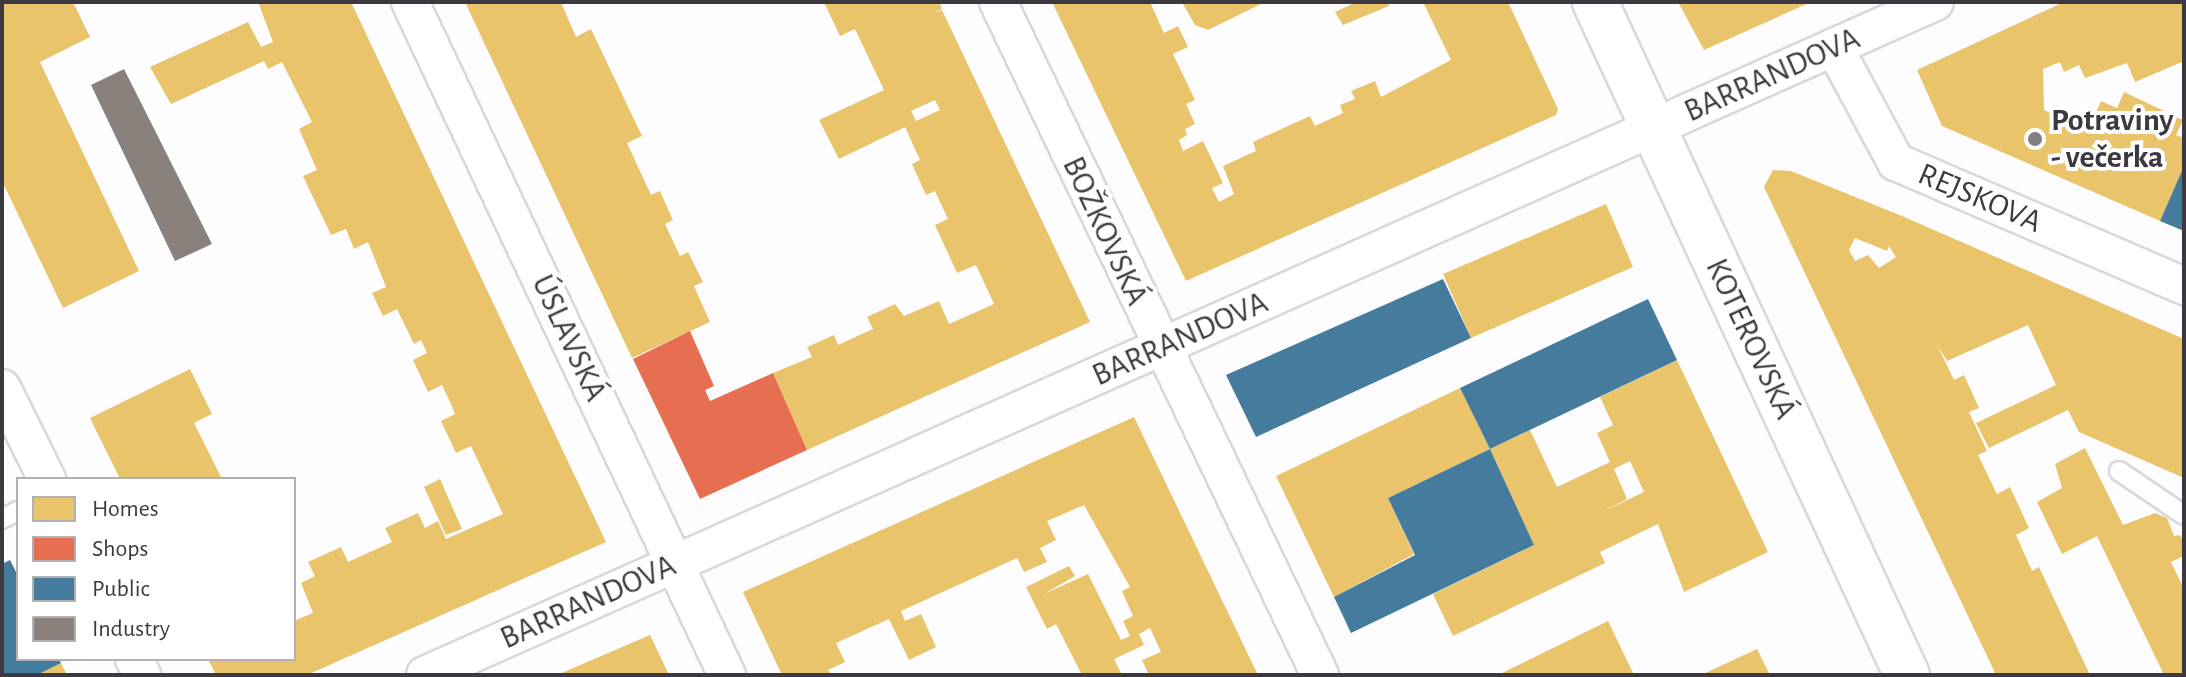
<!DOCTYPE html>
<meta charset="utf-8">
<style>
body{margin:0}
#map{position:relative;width:2186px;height:677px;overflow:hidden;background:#fdfcfe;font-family:"Alegreya Sans",sans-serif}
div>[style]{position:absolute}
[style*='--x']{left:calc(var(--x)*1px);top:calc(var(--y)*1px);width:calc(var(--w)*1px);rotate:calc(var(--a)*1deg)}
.homes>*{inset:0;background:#e9c46a}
.shops>*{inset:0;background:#e76f51}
.public>*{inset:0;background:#457b9d}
.industry>*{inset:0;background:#8a817c}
.roads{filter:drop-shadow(2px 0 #dad8dd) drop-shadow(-2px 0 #dad8dd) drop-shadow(0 2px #dad8dd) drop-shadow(0 -2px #dad8dd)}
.service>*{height:18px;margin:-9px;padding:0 9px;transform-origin:9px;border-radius:9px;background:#fff}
.minor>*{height:36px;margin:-18px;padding:0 18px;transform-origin:18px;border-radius:18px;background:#fff}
.tertiary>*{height:44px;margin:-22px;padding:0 22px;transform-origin:22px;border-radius:22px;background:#fff}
.dots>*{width:22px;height:22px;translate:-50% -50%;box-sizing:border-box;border:4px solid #fff;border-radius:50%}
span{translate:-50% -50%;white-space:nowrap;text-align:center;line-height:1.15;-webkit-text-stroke:8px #fff;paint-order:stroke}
.street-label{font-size:32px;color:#3c3941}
.poi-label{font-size:32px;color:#3c3941;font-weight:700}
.left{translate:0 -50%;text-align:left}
.frame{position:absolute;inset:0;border:4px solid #3c3941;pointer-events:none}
.legend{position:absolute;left:16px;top:477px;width:280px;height:184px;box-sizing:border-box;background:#fff;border:2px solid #b1b0b3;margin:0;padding:10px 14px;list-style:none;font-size:24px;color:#3c3941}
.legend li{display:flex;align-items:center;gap:16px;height:40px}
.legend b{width:40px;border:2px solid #b1b0b3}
</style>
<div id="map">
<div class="homes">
<div style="clip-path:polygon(2px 2px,73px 2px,90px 37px,40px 62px,139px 271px,63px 308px,2px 181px)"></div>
<div style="clip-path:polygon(258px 2px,351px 2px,606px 542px,307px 675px,216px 675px,208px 659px,294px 659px,294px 621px,313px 613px,301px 583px,315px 576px,308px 562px,341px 547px,348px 562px,392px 542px,385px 528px,418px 513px,425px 528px,438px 521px,446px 539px,503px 514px,471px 446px,456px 453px,441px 421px,455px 414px,451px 404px,442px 385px,428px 392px,413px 360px,427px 353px,421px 340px,414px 344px,397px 309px,383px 316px,372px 293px,386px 287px,368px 242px,354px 249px,346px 229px,331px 235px,303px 176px,317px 170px,299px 129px,312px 122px,282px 62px,268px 69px,264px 61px,171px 104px,150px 67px,248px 22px,261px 47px,273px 42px)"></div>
<div style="clip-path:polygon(465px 2px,561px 2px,576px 37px,591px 29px,642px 136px,627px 143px,651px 195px,660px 191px,673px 220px,665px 224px,680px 256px,688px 252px,703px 282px,694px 286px,710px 322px,632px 358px)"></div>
<div style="clip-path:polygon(evenodd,824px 2px,939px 2px,942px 9px,932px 13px,942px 10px,1090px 322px,807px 450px,773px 373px,812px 357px,807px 347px,834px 335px,838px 345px,873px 329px,867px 317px,895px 304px,904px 316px,939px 301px,949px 324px,994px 304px,976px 265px,957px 273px,935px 225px,948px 219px,935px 191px,926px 195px,912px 164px,920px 160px,905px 127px,839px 159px,819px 120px,884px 90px,855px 29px,840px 36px,824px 2px,935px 100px,940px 110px,916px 121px,911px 111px,935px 100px)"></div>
<div style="clip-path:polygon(1052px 2px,1150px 2px,1164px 33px,1178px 26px,1188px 47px,1173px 54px,1195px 100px,1186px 104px,1195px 124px,1185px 129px,1187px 135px,1179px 140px,1183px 151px,1203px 141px,1223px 183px,1212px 188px,1219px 202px,1234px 194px,1223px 166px,1256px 151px,1253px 142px,1310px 116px,1315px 126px,1343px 113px,1340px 105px,1355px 99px,1351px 91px,1375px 81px,1381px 97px,1451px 60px,1423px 2px,1508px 2px,1558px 109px,1556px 115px,1186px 281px)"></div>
<div style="clip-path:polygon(1188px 2px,1265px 2px,1208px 30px,1195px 25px,1183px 4px)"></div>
<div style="clip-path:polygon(1356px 2px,1387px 2px,1389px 6px,1343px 25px,1335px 12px)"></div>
<div style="clip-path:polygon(1678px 2px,1811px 2px,1704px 50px)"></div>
<div style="clip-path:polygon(2064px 2px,2184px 2px,2184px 61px,2135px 82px,2127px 63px,2085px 78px,2079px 65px,2064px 72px,2060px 62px,2043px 69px,2044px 110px,2069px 121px,2075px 112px,2093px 120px,2101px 101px,2117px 108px,2124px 92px,2183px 120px,2176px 135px,2184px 138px,2184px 166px,2160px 221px,1942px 126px,1917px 70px)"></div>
<div style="clip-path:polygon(evenodd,1773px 170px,1791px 171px,1902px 216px,2184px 339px,2184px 478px,2079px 432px,2068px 410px,1989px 448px,1976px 423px,2056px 385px,2028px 325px,1947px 361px,1937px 345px,1954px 380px,1964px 375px,1979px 408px,1969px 412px,1987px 451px,1978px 455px,1997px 494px,2010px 487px,2029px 528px,2016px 535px,2032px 571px,2039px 567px,2090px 675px,1996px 675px,1764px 187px,1773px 170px,1855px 238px,1887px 251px,1889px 246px,1896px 257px,1879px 268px,1868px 255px,1855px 261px,1849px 250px,1855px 238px)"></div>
<div style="clip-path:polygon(1606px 204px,1633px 267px,1471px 338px,1443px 274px)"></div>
<div style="clip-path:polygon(evenodd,1677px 360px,1768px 552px,1684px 592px,1658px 524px,1600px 552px,1605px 563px,1453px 636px,1433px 594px,1534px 545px,1490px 449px,1530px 430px,1557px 487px,1610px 462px,1597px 433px,1613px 425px,1600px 397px,1677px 360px,1630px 461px,1644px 492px,1600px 513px,1627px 499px,1614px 469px,1630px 461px)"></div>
<div style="clip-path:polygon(190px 369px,212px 414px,194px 423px,222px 479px,120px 479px,90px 418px)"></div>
<div style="clip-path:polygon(1460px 388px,1490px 449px,1388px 498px,1414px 554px,1334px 597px,1276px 476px)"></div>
<div style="clip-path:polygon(1134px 417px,1258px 675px,1149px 675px,1142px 660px,1161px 652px,1150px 628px,1139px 634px,1144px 645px,1114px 659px,1122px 675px,1082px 675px,1056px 624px,1047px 629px,1026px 587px,1069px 566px,1075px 576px,1044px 594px,1088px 574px,1121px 640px,1130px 636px,1123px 621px,1133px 616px,1122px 591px,1130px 587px,1084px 505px,1047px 521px,1056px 540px,1040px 548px,1047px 562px,1024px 572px,1017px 558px,901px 611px,905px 621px,921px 614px,936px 647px,909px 660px,889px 619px,836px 643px,845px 662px,828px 670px,831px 675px,782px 675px,743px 592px)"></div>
<div style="clip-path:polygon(2085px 448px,2123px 525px,2155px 513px,2167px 518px,2174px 536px,2180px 535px,2184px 543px,2184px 556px,2171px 562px,2184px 589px,2184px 675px,2164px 675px,2097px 536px,2062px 554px,2037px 502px,2062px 488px,2055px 464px)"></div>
<div style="clip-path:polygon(440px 479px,462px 529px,446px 535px,424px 487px)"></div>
<div style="clip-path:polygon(1608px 621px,1634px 675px,1498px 675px)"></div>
<div style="clip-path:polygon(650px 635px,669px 675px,557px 675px)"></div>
<div style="clip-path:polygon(1757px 649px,1770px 675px,1701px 675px)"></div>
<div style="clip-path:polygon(61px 663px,67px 675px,37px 675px)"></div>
</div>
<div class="shops">
<div style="clip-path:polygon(690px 331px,714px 386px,705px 390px,710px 401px,773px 373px,807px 450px,700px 499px,633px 359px)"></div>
</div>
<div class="public">
<div style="clip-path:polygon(2184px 166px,2184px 231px,2160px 221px)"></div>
<div style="clip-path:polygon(1443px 279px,1471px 338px,1256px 437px,1226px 375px)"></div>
<div style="clip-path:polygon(1648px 299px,1677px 360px,1490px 449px,1460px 388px)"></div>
<div style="clip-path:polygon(1490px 449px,1534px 545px,1351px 633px,1334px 597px,1415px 555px,1388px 498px)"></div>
<div style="clip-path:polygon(10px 560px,18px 576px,18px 659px,59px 659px,61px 663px,37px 675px,2px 675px,2px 564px)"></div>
</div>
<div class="industry">
<div style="clip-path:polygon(124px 69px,212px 244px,175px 261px,91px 85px)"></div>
</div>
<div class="roads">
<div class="service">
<div style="--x:2119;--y:471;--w:78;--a:34.1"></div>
<div style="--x:2;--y:519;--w:18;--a:-27"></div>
</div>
<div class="minor">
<div style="--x:410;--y:2;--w:744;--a:64.78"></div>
<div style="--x:998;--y:2;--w:746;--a:64.43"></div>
<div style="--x:1834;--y:47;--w:131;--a:61.7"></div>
<div style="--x:1896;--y:162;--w:314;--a:23.3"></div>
<div style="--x:2;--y:388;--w:102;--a:63.7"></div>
<div style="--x:134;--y:659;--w:18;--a:63"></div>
<div style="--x:425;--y:675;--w:1653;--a:-24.02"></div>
</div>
<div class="tertiary">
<div style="--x:1595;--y:2;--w:742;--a:65.13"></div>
</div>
</div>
<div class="dots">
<div style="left:2035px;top:139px;background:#807d83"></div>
</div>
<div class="street-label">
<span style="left:1772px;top:75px;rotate:-24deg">BARRANDOVA</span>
<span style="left:1980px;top:198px;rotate:23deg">REJSKOVA</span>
<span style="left:1105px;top:231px;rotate:65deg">BOŽKOVSKÁ</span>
<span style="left:569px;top:338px;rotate:65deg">ÚSLAVSKÁ</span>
<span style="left:1180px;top:339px;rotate:-24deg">BARRANDOVA</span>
<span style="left:1751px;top:339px;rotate:65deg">KOTEROVSKÁ</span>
<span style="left:588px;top:602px;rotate:-24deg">BARRANDOVA</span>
</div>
<div class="poi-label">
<span class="left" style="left:2051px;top:139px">Potraviny<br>- večerka</span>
</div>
<div class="frame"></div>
<ul class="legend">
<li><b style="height:22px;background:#e9c46a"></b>Homes</li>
<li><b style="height:22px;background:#e76f51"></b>Shops</li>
<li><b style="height:22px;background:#457b9d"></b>Public</li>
<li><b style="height:22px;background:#8a817c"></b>Industry</li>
</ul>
</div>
